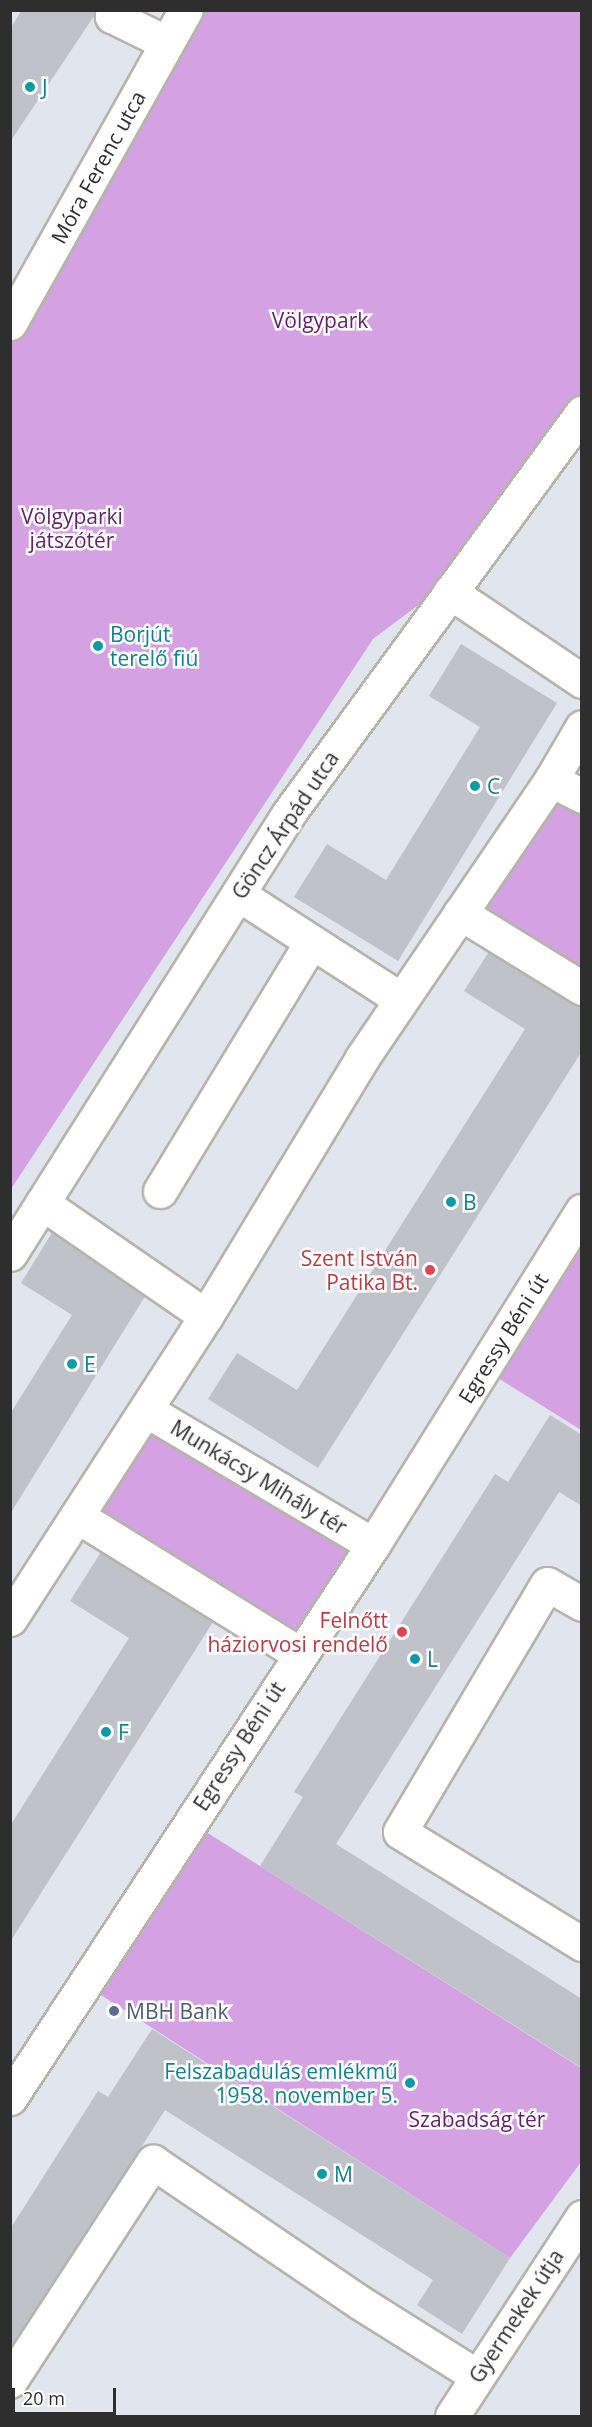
<!DOCTYPE html>
<meta charset="utf-8">
<style>
body{margin:0}
#map{position:relative;width:592px;height:2427px;overflow:hidden;background:#e1e5ee;font-family:"Open Sans",sans-serif}
div>[style]{position:absolute}
[style*='--x']{left:calc(var(--x)*1px);top:calc(var(--y)*1px);width:calc(var(--w)*1px);rotate:calc(var(--a)*1deg)}
.green>*{inset:0;background:#d4a1e2}
.building>*{inset:0;background:#c0c2ca}
.roads{filter:drop-shadow(2px 0 #b5b5aa) drop-shadow(-2px 0 #b5b5aa) drop-shadow(0 2px #b5b5aa) drop-shadow(0 -2px #b5b5aa)}
.minor>*{height:33px;margin:-16.5px;padding:0 16.5px;transform-origin:16.5px;border-radius:16.5px;background:#fff}
.dots>*{width:16px;height:16px;translate:-50% -50%;box-sizing:border-box;border:3px solid #fff;border-radius:50%}
span{translate:-50% -50%;white-space:nowrap;text-align:center;line-height:1.15;-webkit-text-stroke:5px #fff;paint-order:stroke}
.culture-label{font-size:21px;color:#0d838f}
.left{translate:0 -50%;text-align:left}
.right{translate:-100% -50%;text-align:right}
.street-label{font-size:21px;color:#2e2e2e}
.park-label{font-size:21px;color:#641f6a}
.health-label{font-size:21px;color:#be3a42}
.service-label{font-size:21px;color:#4e5e75}
.frame{position:absolute;inset:0;border:12px solid #2e2e2e;pointer-events:none}
.scale{position:absolute;left:12px;top:2388px;width:104px;height:27px;box-sizing:border-box;border:3px solid #2e2e2e;border-top:0;padding-left:8px;font-size:18px;line-height:21px;white-space:nowrap;color:#2e2e2e;-webkit-text-stroke:4px #fff;paint-order:stroke}
</style>
<div id="map">
<div class="green">
<div style="clip-path:polygon(193px 11px,581px 11px,581px 408px,449px 582px,373px 639px,11px 1189px,11px 335px)"></div>
<div style="clip-path:polygon(551px 780px,581px 797px,581px 988px,460px 913px)"></div>
<div style="clip-path:polygon(582px 1237px,581px 1430px,490px 1373px)"></div>
<div style="clip-path:polygon(146px 1410px,373px 1545px,300px 1654px,77px 1516px)"></div>
<div style="clip-path:polygon(195px 1825px,581px 2068px,581px 2162px,510px 2258px,90px 1988px)"></div>
</div>
<div class="building">
<div style="clip-path:polygon(22px 10px,98px 10px,10px 142px,10px 29px)"></div>
<div style="clip-path:polygon(461px 644px,557px 703px,398px 961px,294px 897px,327px 844px,386px 880px,480px 727px,429px 696px)"></div>
<div style="clip-path:polygon(495px 942px,582px 997px,582px 1051px,318px 1468px,208px 1399px,237px 1353px,297px 1390px,525px 1029px,464px 991px)"></div>
<div style="clip-path:polygon(53px 1231px,149px 1290px,10px 1514px,10px 1414px,72px 1315px,21px 1283px)"></div>
<div style="clip-path:polygon(550px 1415px,582px 1435px,582px 1506px,559px 1492px,336px 1844px,582px 1999px,582px 2068px,260px 1866px,303px 1797px,294px 1792px,495px 1474px,508px 1482px)"></div>
<div style="clip-path:polygon(101px 1552px,213px 1622px,10px 1942px,10px 1826px,129px 1638px,70px 1601px)"></div>
<div style="clip-path:polygon(152px 2029px,510px 2258px,462px 2334px,417px 2305px,433px 2280px,165px 2110px,10px 2352px,10px 2229px,98px 2091px,108px 2097px)"></div>
</div>
<div class="roads">
<div class="minor">
<div style="--x:115;--y:10;--w:7;--a:117"></div>
<div style="--x:112;--y:16;--w:61;--a:26.1"></div>
<div style="--x:10;--y:323;--w:359;--a:-60.7"></div>
<div style="--x:450;--y:592;--w:159;--a:34"></div>
<div style="--x:551;--y:780;--w:35;--a:27"></div>
<div style="--x:238;--y:894;--w:193;--a:32.9"></div>
<div style="--x:460;--y:913;--w:143;--a:31.6"></div>
<div style="--x:160;--y:1191;--w:290;--a:-58.7"></div>
<div style="--x:42;--y:1203;--w:199;--a:34.6"></div>
<div style="--x:10;--y:1254;--w:522;--a:-57.68"></div>
<div style="--x:289;--y:813;--w:496;--a:-53.8"></div>
<div style="--x:146;--y:1410;--w:264;--a:30.7"></div>
<div style="--x:77;--y:1516;--w:262;--a:31.8"></div>
<div style="--x:582;--y:1604;--w:40;--a:-150.3"></div>
<div style="--x:547;--y:1584;--w:288;--a:120.7"></div>
<div style="--x:400;--y:1832;--w:214;--a:31.6"></div>
<div style="--x:10;--y:1619;--w:361;--a:-57.1"></div>
<div style="--x:206;--y:1316;--w:301;--a:-58.8"></div>
<div style="--x:362;--y:1058;--w:336;--a:-55.8"></div>
<div style="--x:551;--y:780;--w:61;--a:-59.7"></div>
<div style="--x:10;--y:2098;--w:661;--a:-56.72"></div>
<div style="--x:373;--y:1545;--w:394;--a:-58"></div>
<div style="--x:10;--y:2381;--w:262;--a:-56.9"></div>
<div style="--x:153;--y:2162;--w:249;--a:34.2"></div>
<div style="--x:359;--y:2302;--w:139;--a:32.1"></div>
<div style="--x:452;--y:2416;--w:238;--a:-56.8"></div>
</div>
</div>
<div class="dots">
<div style="left:30px;top:87px;background:#0f9aa8"></div>
<div style="left:98px;top:646px;background:#0f9aa8"></div>
<div style="left:475px;top:786px;background:#0f9aa8"></div>
<div style="left:451px;top:1202px;background:#0f9aa8"></div>
<div style="left:430px;top:1270px;background:#e0444e"></div>
<div style="left:72px;top:1364px;background:#0f9aa8"></div>
<div style="left:402px;top:1632px;background:#e0444e"></div>
<div style="left:415px;top:1659px;background:#0f9aa8"></div>
<div style="left:106px;top:1732px;background:#0f9aa8"></div>
<div style="left:114px;top:2011px;background:#5c6f8a"></div>
<div style="left:410px;top:2083px;background:#0f9aa8"></div>
<div style="left:322px;top:2174px;background:#0f9aa8"></div>
</div>
<div class="culture-label">
<span class="left" style="left:42px;top:87px">J</span>
<span class="left" style="left:110px;top:646px">Borjút<br>terelő fiú</span>
<span class="left" style="left:487px;top:786px">C</span>
<span class="left" style="left:463px;top:1202px">B</span>
<span class="left" style="left:84px;top:1364px">E</span>
<span class="left" style="left:427px;top:1659px">L</span>
<span class="left" style="left:118px;top:1732px">F</span>
<span class="right" style="left:398px;top:2083px">Felszabadulás emlékmű<br>1958. november 5.</span>
<span class="left" style="left:334px;top:2174px">M</span>
</div>
<div class="street-label">
<span style="left:98px;top:167px;rotate:-61deg">Móra Ferenc utca</span>
<span style="left:285px;top:825px;rotate:-56deg">Göncz Árpád utca</span>
<span style="left:503px;top:1338px;rotate:-58deg">Egressy Béni út</span>
<span style="left:259px;top:1477px;rotate:31deg">Munkácsy Mihály tér</span>
<span style="left:239px;top:1746px;rotate:-57deg">Egressy Béni út</span>
<span style="left:516px;top:2316px;rotate:-57deg">Gyermekek útja</span>
</div>
<div class="park-label">
<span style="left:320px;top:320px">Völgypark</span>
<span style="left:72px;top:528px">Völgyparki<br>játszótér</span>
<span style="left:477px;top:2119px">Szabadság tér</span>
</div>
<div class="health-label">
<span class="right" style="left:418px;top:1270px">Szent István<br>Patika Bt.</span>
<span class="right" style="left:388px;top:1632px">Felnőtt<br>háziorvosi rendelő</span>
</div>
<div class="service-label">
<span class="left" style="left:126px;top:2011px">MBH Bank</span>
</div>
<div class="frame"></div>
<div class="scale">20 m</div>
</div>
